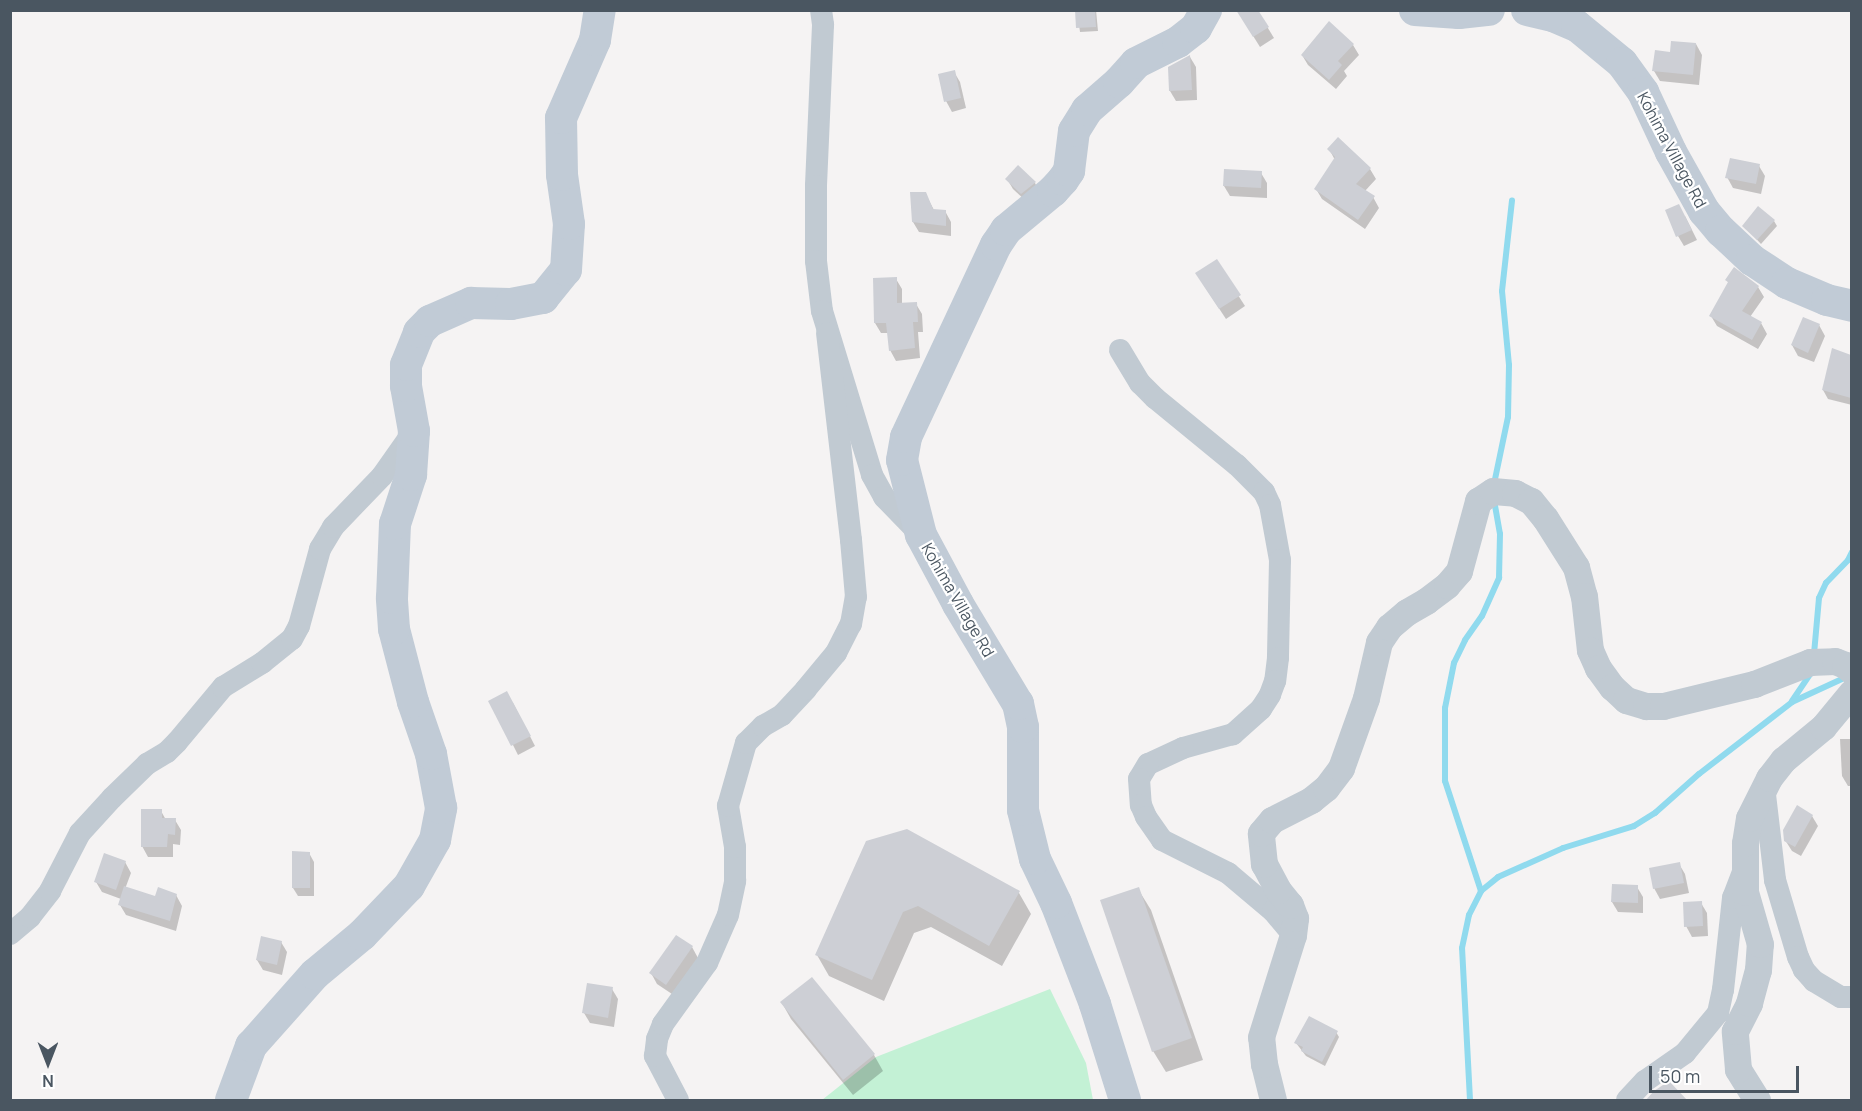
<!DOCTYPE html>
<style>
body{margin:0}
#map{position:relative;width:1862px;height:1111px;overflow:hidden;background:#f5f3f3;font-family:Manrope,sans-serif}
div>[style]{position:absolute}
[style*='--x']{left:calc(var(--x)*1px);top:calc(var(--y)*1px);width:calc(var(--w)*1px);rotate:calc(var(--a)*1deg)}
.green>*{inset:0;background:#c3f1d5}
.shadow>*{inset:0;background:#0003}
.stream>*{height:6px;margin:-3px;padding:0 3px;transform-origin:3px;border-radius:3px;background:#90daee}
.building>*{inset:0;background:#cdcfd5}
.minor>*{height:22px;margin:-11px;padding:0 11px;transform-origin:11px;border-radius:11px;background:#c1cad2}
.tertiary>*{height:27px;margin:-13.5px;padding:0 13.5px;transform-origin:13.5px;border-radius:13.5px;background:#c1cad2}
.secondary>*{height:32px;margin:-16px;padding:0 16px;transform-origin:16px;border-radius:16px;background:#c1cbd6}
span{translate:-50% -50%;white-space:nowrap;text-align:center;line-height:1.15;-webkit-text-stroke:4.5px #fff;paint-order:stroke}
.street-label{font-size:16px;color:#4a5661}
.frame{position:absolute;inset:0;border:12px solid #4a5661;pointer-events:none}
.north{position:absolute;left:18px;top:1033px;width:60px;height:60px;-webkit-text-stroke:4px #fff;paint-order:stroke;rotate:180deg;font-size:16px;font-weight:700;line-height:24px;text-align:center;color:#4a5661}
.north::after{content:'';display:block;margin:auto;width:21px;height:27px;background:#4a5661;clip-path:polygon(50% 0,100% 100%,50% 72%,0 100%)}
.scale{position:absolute;left:1649px;top:1066px;width:150px;height:27px;box-sizing:border-box;border:3px solid #4a5661;border-top:0;padding-left:8px;font-size:18px;line-height:21px;white-space:nowrap;color:#4a5661;-webkit-text-stroke:4px #fff;paint-order:stroke}
</style>
<div id="map">
<div class="green">
<div style="clip-path:polygon(1050px 989px,1086px 1063px,1093px 1100px,822px 1100px,876px 1057px)"></div>
</div>
<div class="shadow">
<div style="clip-path:polygon(1077px 10px,1096px 10px,1098px 31px,1080px 32px)"></div>
<div style="clip-path:polygon(1237px 10px,1257px 10px,1274px 38px,1260px 47px)"></div>
<div style="clip-path:polygon(1696px 44px,1702px 55px,1699px 85px,1660px 81px,1654px 71px,1671px 53px)"></div>
<div style="clip-path:polygon(1353px 45px,1359px 55px,1344px 71px,1347px 76px,1336px 89px,1308px 65px,1302px 55px)"></div>
<div style="clip-path:polygon(1190px 57px,1196px 67px,1197px 100px,1176px 101px,1170px 91px)"></div>
<div style="clip-path:polygon(954px 72px,960px 82px,966px 108px,952px 112px,946px 101px)"></div>
<div style="clip-path:polygon(1329px 149px,1370px 169px,1376px 179px,1365px 191px,1373px 197px,1379px 208px,1365px 229px,1322px 199px,1316px 189px,1335px 160px)"></div>
<div style="clip-path:polygon(1759px 166px,1765px 176px,1761px 194px,1733px 188px,1727px 177px)"></div>
<div style="clip-path:polygon(1261px 173px,1267px 183px,1267px 198px,1230px 196px,1224px 186px)"></div>
<div style="clip-path:polygon(1007px 179px,1035px 183px,1040px 193px,1028px 203px,1013px 189px)"></div>
<div style="clip-path:polygon(925px 193px,934px 210px,945px 211px,951px 222px,951px 236px,919px 232px,913px 222px)"></div>
<div style="clip-path:polygon(1685px 216px,1697px 240px,1684px 246px,1678px 236px)"></div>
<div style="clip-path:polygon(1774px 221px,1777px 226px,1761px 244px,1744px 226px)"></div>
<div style="clip-path:polygon(1216px 261px,1245px 306px,1226px 319px,1203px 284px)"></div>
<div style="clip-path:polygon(896px 279px,902px 289px,902px 304px,916px 304px,922px 314px,923px 332px,918px 332px,920px 358px,896px 361px,890px 350px,889px 333px,881px 333px,875px 323px)"></div>
<div style="clip-path:polygon(1727px 280px,1758px 287px,1764px 297px,1750px 317px,1761px 323px,1767px 334px,1758px 349px,1717px 326px,1711px 316px,1729px 284px)"></div>
<div style="clip-path:polygon(1819px 325px,1825px 336px,1814px 362px,1798px 356px,1792px 345px)"></div>
<div style="clip-path:polygon(1833px 350px,1852px 357px,1852px 405px,1828px 399px,1823px 390px)"></div>
<div style="clip-path:polygon(513px 703px,535px 746px,518px 755px,513px 745px)"></div>
<div style="clip-path:polygon(1840px 739px,1852px 739px,1852px 786px,1848px 786px,1842px 776px)"></div>
<div style="clip-path:polygon(161px 811px,166px 820px,175px 820px,181px 830px,180px 845px,173px 844px,173px 857px,148px 857px,142px 846px)"></div>
<div style="clip-path:polygon(1812px 816px,1818px 826px,1801px 856px,1792px 851px,1785px 840px)"></div>
<div style="clip-path:polygon(868px 842px,1019px 893px,1031px 914px,1002px 966px,931px 927px,914px 933px,884px 1001px,829px 976px,817px 955px)"></div>
<div style="clip-path:polygon(309px 853px,314px 862px,314px 896px,298px 896px,293px 888px)"></div>
<div style="clip-path:polygon(125px 862px,131px 873px,125px 889px,156px 898px,176px 895px,182px 906px,176px 931px,126px 915px,120px 905px,121px 899px,102px 892px,96px 882px)"></div>
<div style="clip-path:polygon(1679px 864px,1685px 874px,1689px 893px,1660px 899px,1654px 888px)"></div>
<div style="clip-path:polygon(1613px 885px,1637px 887px,1643px 897px,1643px 913px,1618px 912px,1612px 902px)"></div>
<div style="clip-path:polygon(1138px 889px,1151px 910px,1203px 1060px,1166px 1072px,1153px 1051px)"></div>
<div style="clip-path:polygon(1701px 903px,1707px 913px,1708px 936px,1692px 937px,1686px 926px)"></div>
<div style="clip-path:polygon(281px 942px,287px 952px,282px 975px,263px 970px,257px 960px)"></div>
<div style="clip-path:polygon(692px 947px,698px 958px,672px 994px,657px 984px,651px 973px)"></div>
<div style="clip-path:polygon(812px 979px,874px 1055px,883px 1071px,853px 1095px,791px 1019px,782px 1003px)"></div>
<div style="clip-path:polygon(612px 989px,618px 999px,614px 1027px,590px 1023px,584px 1013px)"></div>
<div style="clip-path:polygon(1336px 1032px,1339px 1037px,1325px 1066px,1306px 1056px,1296px 1043px)"></div>
</div>
<div class="stream">
<div style="--x:1494;--y:484;--w:68;--a:-78.2"></div>
<div style="--x:1508;--y:417;--w:52;--a:-88.9"></div>
<div style="--x:1509;--y:365;--w:74;--a:-95.4"></div>
<div style="--x:1502;--y:291;--w:91;--a:-83.7"></div>
<div style="--x:1814;--y:654;--w:56;--a:-84.9"></div>
<div style="--x:1819;--y:598;--w:17;--a:-65"></div>
<div style="--x:1826;--y:583;--w:32;--a:-46"></div>
<div style="--x:1848;--y:560;--w:9;--a:-63"></div>
<div style="--x:1792;--y:701;--w:37;--a:-56"></div>
<div style="--x:1481;--y:891;--w:116;--a:-108.1"></div>
<div style="--x:1445;--y:781;--w:73;--a:-90"></div>
<div style="--x:1445;--y:708;--w:46;--a:-78.7"></div>
<div style="--x:1454;--y:663;--w:25;--a:-64"></div>
<div style="--x:1465;--y:640;--w:29;--a:-55"></div>
<div style="--x:1482;--y:616;--w:42;--a:-65.9"></div>
<div style="--x:1499;--y:578;--w:44;--a:-88.7"></div>
<div style="--x:1500;--y:534;--w:35;--a:-100"></div>
<div style="--x:1470;--y:1100;--w:152;--a:-93"></div>
<div style="--x:1462;--y:948;--w:34;--a:-78"></div>
<div style="--x:1469;--y:915;--w:27;--a:-63"></div>
<div style="--x:1481;--y:891;--w:22;--a:-39"></div>
<div style="--x:1498;--y:877;--w:71;--a:-24"></div>
<div style="--x:1563;--y:848;--w:74;--a:-17.2"></div>
<div style="--x:1634;--y:826;--w:25;--a:-32"></div>
<div style="--x:1655;--y:813;--w:59;--a:-41.6"></div>
<div style="--x:1699;--y:774;--w:118;--a:-37.7"></div>
<div style="--x:1792;--y:702;--w:55;--a:-24.7"></div>
</div>
<div class="building">
<div style="clip-path:polygon(1075px 10px,1095px 10px,1096px 27px,1076px 28px)"></div>
<div style="clip-path:polygon(1236px 10px,1258px 10px,1269px 27px,1253px 37px)"></div>
<div style="clip-path:polygon(1329px 21px,1354px 44px,1338px 61px,1342px 65px,1329px 80px,1301px 55px)"></div>
<div style="clip-path:polygon(1671px 41px,1696px 43px,1693px 75px,1652px 71px,1655px 50px,1670px 52px)"></div>
<div style="clip-path:polygon(1190px 55px,1192px 90px,1169px 91px,1168px 67px)"></div>
<div style="clip-path:polygon(955px 70px,961px 98px,944px 102px,938px 74px)"></div>
<div style="clip-path:polygon(1338px 137px,1371px 168px,1356px 184px,1375px 196px,1358px 220px,1314px 189px,1335px 157px,1327px 149px)"></div>
<div style="clip-path:polygon(1730px 158px,1760px 164px,1756px 184px,1725px 178px)"></div>
<div style="clip-path:polygon(1018px 165px,1036px 182px,1021px 194px,1005px 179px)"></div>
<div style="clip-path:polygon(1224px 169px,1262px 171px,1261px 188px,1223px 186px)"></div>
<div style="clip-path:polygon(910px 192px,926px 192px,933px 209px,946px 210px,946px 226px,912px 222px)"></div>
<div style="clip-path:polygon(1679px 204px,1692px 230px,1676px 237px,1665px 210px)"></div>
<div style="clip-path:polygon(1758px 206px,1775px 220px,1757px 240px,1742px 226px)"></div>
<div style="clip-path:polygon(1217px 259px,1241px 295px,1219px 309px,1195px 273px)"></div>
<div style="clip-path:polygon(1734px 267px,1759px 286px,1742px 311px,1762px 322px,1752px 340px,1709px 316px,1728px 282px,1725px 280px)"></div>
<div style="clip-path:polygon(897px 277px,897px 303px,917px 302px,918px 322px,913px 322px,915px 348px,889px 351px,886px 323px,874px 323px,873px 278px)"></div>
<div style="clip-path:polygon(1803px 317px,1820px 324px,1808px 353px,1791px 345px)"></div>
<div style="clip-path:polygon(1832px 348px,1851px 355px,1851px 398px,1822px 390px)"></div>
<div style="clip-path:polygon(507px 691px,531px 736px,511px 746px,488px 701px)"></div>
<div style="clip-path:polygon(1797px 805px,1813px 815px,1795px 847px,1784px 841px,1783px 830px)"></div>
<div style="clip-path:polygon(141px 809px,162px 809px,162px 818px,176px 818px,175px 835px,168px 834px,167px 847px,141px 847px)"></div>
<div style="clip-path:polygon(907px 829px,1020px 891px,989px 946px,918px 906px,903px 912px,872px 980px,815px 955px,866px 841px)"></div>
<div style="clip-path:polygon(292px 851px,310px 852px,310px 888px,292px 888px)"></div>
<div style="clip-path:polygon(104px 853px,126px 861px,116px 890px,94px 882px)"></div>
<div style="clip-path:polygon(1680px 862px,1684px 883px,1653px 889px,1649px 868px)"></div>
<div style="clip-path:polygon(1612px 884px,1638px 885px,1638px 903px,1611px 902px)"></div>
<div style="clip-path:polygon(124px 886px,155px 896px,158px 887px,177px 894px,170px 921px,118px 905px)"></div>
<div style="clip-path:polygon(1139px 887px,1192px 1038px,1152px 1052px,1100px 900px)"></div>
<div style="clip-path:polygon(1702px 901px,1703px 926px,1684px 927px,1683px 902px)"></div>
<div style="clip-path:polygon(676px 935px,693px 946px,666px 985px,649px 973px)"></div>
<div style="clip-path:polygon(261px 936px,282px 941px,277px 965px,256px 960px)"></div>
<div style="clip-path:polygon(812px 977px,875px 1054px,843px 1080px,780px 1002px)"></div>
<div style="clip-path:polygon(587px 983px,613px 987px,608px 1018px,582px 1013px)"></div>
<div style="clip-path:polygon(1309px 1016px,1338px 1031px,1322px 1062px,1301px 1051px,1303px 1047px,1294px 1043px)"></div>
<div style="clip-path:polygon(1669px 1081px,1688px 1101px,1645px 1101px,1654px 1091px)"></div>
</div>
<div class="minor">
<div style="--x:821;--y:10;--w:15;--a:82"></div>
<div style="--x:823;--y:25;--w:161;--a:92.5"></div>
<div style="--x:816;--y:186;--w:75;--a:90"></div>
<div style="--x:816;--y:261;--w:50;--a:83.2"></div>
<div style="--x:822;--y:311;--w:171;--a:73"></div>
<div style="--x:872;--y:475;--w:25;--a:61"></div>
<div style="--x:884;--y:497;--w:53;--a:45.8"></div>
<div style="--x:1120;--y:350;--w:39;--a:59"></div>
<div style="--x:1140;--y:383;--w:21;--a:45"></div>
<div style="--x:1155;--y:398;--w:106;--a:39.3"></div>
<div style="--x:1237;--y:465;--w:38;--a:45"></div>
<div style="--x:1264;--y:492;--w:14;--a:65"></div>
<div style="--x:1270;--y:505;--w:56;--a:79.7"></div>
<div style="--x:1280;--y:560;--w:98;--a:91.2"></div>
<div style="--x:1278;--y:658;--w:23;--a:97"></div>
<div style="--x:1275;--y:681;--w:15;--a:110"></div>
<div style="--x:1270;--y:695;--w:17;--a:123"></div>
<div style="--x:1261;--y:709;--w:38;--a:138"></div>
<div style="--x:1233;--y:734;--w:52;--a:164.4"></div>
<div style="--x:1183;--y:748;--w:38;--a:155"></div>
<div style="--x:1148;--y:764;--w:17;--a:121"></div>
<div style="--x:1139;--y:779;--w:26;--a:86"></div>
<div style="--x:1141;--y:805;--w:13;--a:67"></div>
<div style="--x:1146;--y:817;--w:28;--a:55"></div>
<div style="--x:1162;--y:840;--w:74;--a:26.6"></div>
<div style="--x:1228;--y:873;--w:59;--a:40.2"></div>
<div style="--x:1273;--y:911;--w:31;--a:50"></div>
<div style="--x:1764;--y:786;--w:95;--a:83.3"></div>
<div style="--x:1775;--y:880;--w:80;--a:73.4"></div>
<div style="--x:1798;--y:957;--w:14;--a:65"></div>
<div style="--x:1804;--y:970;--w:15;--a:48"></div>
<div style="--x:1814;--y:981;--w:31;--a:31"></div>
<div style="--x:1841;--y:997;--w:11;--a:0"></div>
<div style="--x:10;--y:934;--w:26;--a:-40"></div>
<div style="--x:30;--y:917;--w:33;--a:-52"></div>
<div style="--x:50;--y:891;--w:65;--a:-62.7"></div>
<div style="--x:80;--y:833;--w:47;--a:-47.6"></div>
<div style="--x:112;--y:798;--w:49;--a:-44.2"></div>
<div style="--x:147;--y:764;--w:23;--a:-31"></div>
<div style="--x:167;--y:752;--w:14;--a:-45"></div>
<div style="--x:177;--y:742;--w:72;--a:-50.1"></div>
<div style="--x:223;--y:687;--w:46;--a:-31.6"></div>
<div style="--x:262;--y:663;--w:38;--a:-39"></div>
<div style="--x:292;--y:639;--w:15;--a:-62"></div>
<div style="--x:299;--y:626;--w:80;--a:-74.7"></div>
<div style="--x:320;--y:549;--w:26;--a:-59"></div>
<div style="--x:333;--y:527;--w:71;--a:-46.1"></div>
<div style="--x:382;--y:476;--w:54;--a:-54.8"></div>
<div style="--x:678;--y:1100;--w:50;--a:-117.6"></div>
<div style="--x:655;--y:1056;--w:17;--a:-83"></div>
<div style="--x:657;--y:1039;--w:16;--a:-68"></div>
<div style="--x:663;--y:1024;--w:75;--a:-54.2"></div>
<div style="--x:707;--y:963;--w:52;--a:-66.4"></div>
<div style="--x:728;--y:915;--w:35;--a:-78"></div>
<div style="--x:735;--y:881;--w:34;--a:-90"></div>
<div style="--x:735;--y:847;--w:42;--a:-99.7"></div>
<div style="--x:728;--y:806;--w:66;--a:-74.1"></div>
<div style="--x:746;--y:743;--w:24;--a:-45"></div>
<div style="--x:763;--y:726;--w:22;--a:-30"></div>
<div style="--x:782;--y:715;--w:35;--a:-47"></div>
<div style="--x:806;--y:689;--w:47;--a:-50.2"></div>
<div style="--x:836;--y:653;--w:33;--a:-63"></div>
<div style="--x:851;--y:624;--w:27;--a:-80"></div>
<div style="--x:856;--y:597;--w:57;--a:-95"></div>
<div style="--x:851;--y:540;--w:208;--a:-96.6"></div>
<div style="--x:1627;--y:1100;--w:26;--a:-47"></div>
<div style="--x:1645;--y:1081;--w:49;--a:-35"></div>
<div style="--x:1685;--y:1053;--w:52;--a:-50.5"></div>
<div style="--x:1718;--y:1013;--w:24;--a:-78"></div>
<div style="--x:1723;--y:990;--w:93;--a:-83.8"></div>
<div style="--x:1733;--y:898;--w:31;--a:-69"></div>
</div>
<div class="tertiary">
<div style="--x:1273;--y:1100;--w:37;--a:-104"></div>
<div style="--x:1264;--y:1064;--w:27;--a:-96"></div>
<div style="--x:1261;--y:1037;--w:107;--a:-72.6"></div>
<div style="--x:1293;--y:935;--w:17;--a:-83"></div>
<div style="--x:1295;--y:918;--w:14;--a:-111"></div>
<div style="--x:1290;--y:905;--w:19;--a:-129"></div>
<div style="--x:1278;--y:890;--w:30;--a:-118"></div>
<div style="--x:1264;--y:864;--w:31;--a:-96"></div>
<div style="--x:1261;--y:833;--w:17;--a:-50"></div>
<div style="--x:1272;--y:820;--w:44;--a:-27.1"></div>
<div style="--x:1311;--y:800;--w:19;--a:-39"></div>
<div style="--x:1326;--y:788;--w:25;--a:-53"></div>
<div style="--x:1341;--y:768;--w:74;--a:-70.3"></div>
<div style="--x:1366;--y:698;--w:57;--a:-76.9"></div>
<div style="--x:1379;--y:642;--w:18;--a:-56"></div>
<div style="--x:1389;--y:627;--w:23;--a:-40"></div>
<div style="--x:1407;--y:612;--w:22;--a:-30"></div>
<div style="--x:1426;--y:601;--w:26;--a:-37"></div>
<div style="--x:1447;--y:585;--w:18;--a:-49"></div>
<div style="--x:1459;--y:571;--w:73;--a:-74.8"></div>
<div style="--x:1478;--y:501;--w:18;--a:-34"></div>
<div style="--x:1493;--y:491;--w:22;--a:5"></div>
<div style="--x:1515;--y:493;--w:18;--a:27"></div>
<div style="--x:1531;--y:501;--w:22;--a:51"></div>
<div style="--x:1545;--y:518;--w:58;--a:57.7"></div>
<div style="--x:1576;--y:567;--w:30;--a:75"></div>
<div style="--x:1584;--y:596;--w:54;--a:83.7"></div>
<div style="--x:1590;--y:650;--w:20;--a:66"></div>
<div style="--x:1598;--y:668;--w:24;--a:54"></div>
<div style="--x:1612;--y:687;--w:19;--a:43"></div>
<div style="--x:1626;--y:700;--w:21;--a:17"></div>
<div style="--x:1646;--y:706;--w:17;--a:0"></div>
<div style="--x:1663;--y:706;--w:94;--a:-13.6"></div>
<div style="--x:1754;--y:684;--w:60;--a:-21.4"></div>
<div style="--x:1810;--y:662;--w:25;--a:-2"></div>
<div style="--x:1835;--y:661;--w:11;--a:22"></div>
<div style="--x:1845;--y:665;--w:9;--a:41"></div>
<div style="--x:1757;--y:1100;--w:36;--a:-122"></div>
<div style="--x:1738;--y:1069;--w:38;--a:-95"></div>
<div style="--x:1735;--y:1031;--w:31;--a:-63"></div>
<div style="--x:1749;--y:1003;--w:34;--a:-75"></div>
<div style="--x:1758;--y:970;--w:26;--a:-86"></div>
<div style="--x:1760;--y:944;--w:54;--a:-106.1"></div>
<div style="--x:1745;--y:892;--w:49;--a:-90"></div>
<div style="--x:1745;--y:843;--w:25;--a:-81"></div>
<div style="--x:1749;--y:818;--w:45;--a:-63.4"></div>
<div style="--x:1769;--y:778;--w:23;--a:-52"></div>
<div style="--x:1783;--y:760;--w:52;--a:-39.5"></div>
<div style="--x:1823;--y:727;--w:45;--a:-50.4"></div>
</div>
<div class="secondary">
<div style="--x:1415;--y:10;--w:44;--a:3.9"></div>
<div style="--x:1459;--y:13;--w:30;--a:-6"></div>
<div style="--x:1527;--y:10;--w:27;--a:13"></div>
<div style="--x:1553;--y:16;--w:26;--a:23"></div>
<div style="--x:1577;--y:26;--w:58;--a:39.4"></div>
<div style="--x:1622;--y:63;--w:36;--a:54"></div>
<div style="--x:1643;--y:92;--w:66;--a:65"></div>
<div style="--x:1671;--y:152;--w:68;--a:60.8"></div>
<div style="--x:1704;--y:211;--w:26;--a:50"></div>
<div style="--x:1721;--y:231;--w:42;--a:43.1"></div>
<div style="--x:1752;--y:260;--w:42;--a:33.3"></div>
<div style="--x:1787;--y:283;--w:43;--a:23"></div>
<div style="--x:1827;--y:300;--w:26;--a:13"></div>
<div style="--x:231;--y:1100;--w:58;--a:-69.7"></div>
<div style="--x:251;--y:1046;--w:96;--a:-48.4"></div>
<div style="--x:315;--y:974;--w:61;--a:-39.7"></div>
<div style="--x:362;--y:935;--w:68;--a:-46.2"></div>
<div style="--x:409;--y:886;--w:53;--a:-60.5"></div>
<div style="--x:435;--y:840;--w:33;--a:-79"></div>
<div style="--x:441;--y:808;--w:55;--a:-100.5"></div>
<div style="--x:431;--y:754;--w:55;--a:-109.1"></div>
<div style="--x:413;--y:702;--w:75;--a:-104.6"></div>
<div style="--x:394;--y:629;--w:31;--a:-94"></div>
<div style="--x:392;--y:598;--w:74;--a:-87.7"></div>
<div style="--x:395;--y:524;--w:52;--a:-71.9"></div>
<div style="--x:411;--y:475;--w:44;--a:-86.1"></div>
<div style="--x:414;--y:431;--w:46;--a:-100.1"></div>
<div style="--x:406;--y:386;--w:21;--a:-90"></div>
<div style="--x:406;--y:365;--w:35;--a:-68"></div>
<div style="--x:419;--y:332;--w:16;--a:-45"></div>
<div style="--x:430;--y:321;--w:45;--a:-23.7"></div>
<div style="--x:471;--y:303;--w:40;--a:1.4"></div>
<div style="--x:511;--y:304;--w:33;--a:-11"></div>
<div style="--x:543;--y:298;--w:36;--a:-51"></div>
<div style="--x:566;--y:270;--w:46;--a:-86.3"></div>
<div style="--x:569;--y:224;--w:49;--a:-98.1"></div>
<div style="--x:562;--y:175;--w:57;--a:-91"></div>
<div style="--x:561;--y:118;--w:85;--a:-66.4"></div>
<div style="--x:595;--y:40;--w:30;--a:-81"></div>
<div style="--x:1125;--y:1100;--w:101;--a:-107.4"></div>
<div style="--x:1095;--y:1004;--w:108;--a:-111.1"></div>
<div style="--x:1056;--y:903;--w:49;--a:-115.5"></div>
<div style="--x:1035;--y:859;--w:50;--a:-103.8"></div>
<div style="--x:1023;--y:810;--w:83;--a:-90"></div>
<div style="--x:1023;--y:727;--w:24;--a:-102"></div>
<div style="--x:1018;--y:704;--w:117;--a:-121"></div>
<div style="--x:958;--y:604;--w:78;--a:-118.2"></div>
<div style="--x:921;--y:535;--w:77;--a:-104.2"></div>
<div style="--x:902;--y:460;--w:23;--a:-80"></div>
<div style="--x:906;--y:437;--w:212;--a:-64.9"></div>
<div style="--x:996;--y:245;--w:18;--a:-56"></div>
<div style="--x:1006;--y:230;--w:61;--a:-39.7"></div>
<div style="--x:1053;--y:191;--w:15;--a:-48"></div>
<div style="--x:1063;--y:180;--w:11;--a:-56"></div>
<div style="--x:1069;--y:171;--w:40;--a:-82.9"></div>
<div style="--x:1074;--y:131;--w:25;--a:-58"></div>
<div style="--x:1087;--y:110;--w:43;--a:-41.2"></div>
<div style="--x:1119;--y:82;--w:25;--a:-48"></div>
<div style="--x:1136;--y:63;--w:47;--a:-26.6"></div>
<div style="--x:1178;--y:42;--w:23;--a:-38"></div>
<div style="--x:1196;--y:28;--w:21;--a:-61"></div>
</div>
<div class="street-label">
<span style="left:1672px;top:150px;rotate:62deg">Kohima Village Rd</span>
<span style="left:958px;top:600px;rotate:60deg">Kohima Village Rd</span>
</div>
<div class="frame"></div>
<div class="north">N</div>
<div class="scale">50 m</div>
</div>
